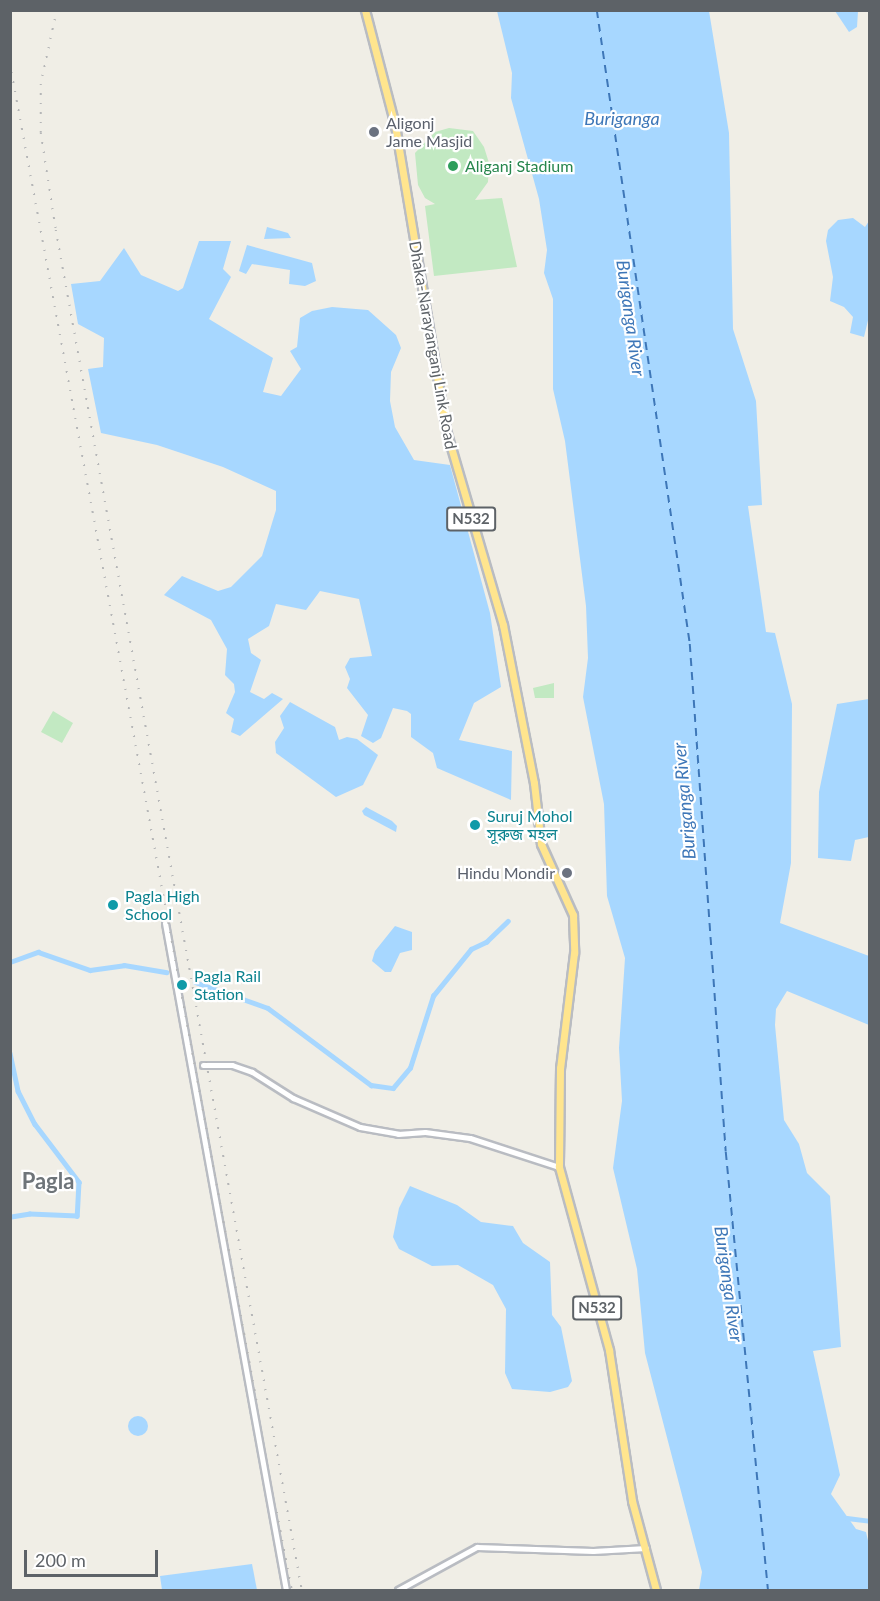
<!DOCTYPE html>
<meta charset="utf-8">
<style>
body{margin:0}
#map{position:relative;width:880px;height:1601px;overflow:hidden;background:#f0eee6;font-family:Lato,"Noto Sans Bengali",sans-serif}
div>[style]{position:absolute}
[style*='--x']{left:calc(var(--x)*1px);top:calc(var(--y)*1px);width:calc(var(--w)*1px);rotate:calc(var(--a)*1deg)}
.green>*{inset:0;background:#c2e9c2}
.water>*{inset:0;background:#a7d7ff}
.round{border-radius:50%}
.canal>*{height:4.5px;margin:-2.25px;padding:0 2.25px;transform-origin:2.25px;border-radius:2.25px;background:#a7d7ff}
.ferry>*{height:1.5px;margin-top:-0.75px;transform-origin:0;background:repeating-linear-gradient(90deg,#3e77b8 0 8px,transparent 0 14px)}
.roads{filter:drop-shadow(2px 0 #b9bcc2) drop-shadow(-2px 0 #b9bcc2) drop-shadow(0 2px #b9bcc2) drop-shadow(0 -2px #b9bcc2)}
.secondary>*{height:5px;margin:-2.5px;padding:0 2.5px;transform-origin:2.5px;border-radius:2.5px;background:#fff}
.highway>*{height:7px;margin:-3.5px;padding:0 3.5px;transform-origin:3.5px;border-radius:3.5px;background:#ffe58e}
.rail>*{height:1.5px;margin-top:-0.75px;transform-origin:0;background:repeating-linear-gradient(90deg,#b5b6b7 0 1.5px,transparent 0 9.5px)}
.dots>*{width:16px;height:16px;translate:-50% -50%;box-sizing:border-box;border:3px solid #fff;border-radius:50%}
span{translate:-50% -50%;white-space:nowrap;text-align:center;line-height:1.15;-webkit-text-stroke:4.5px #fff;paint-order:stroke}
.shield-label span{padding:2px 4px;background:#fff;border:2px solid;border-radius:4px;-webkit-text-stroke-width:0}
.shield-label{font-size:15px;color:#5d6267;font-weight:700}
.worship-label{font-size:16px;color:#5b616d}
.left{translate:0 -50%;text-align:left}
.right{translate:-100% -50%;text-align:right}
.leisure-label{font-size:16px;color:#27864d}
.street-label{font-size:16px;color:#5d6267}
.culture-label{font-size:16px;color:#0d838f}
.water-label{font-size:18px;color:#3e77b8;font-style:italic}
.district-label{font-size:22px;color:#6e7479;font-weight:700}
.frame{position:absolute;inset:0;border:12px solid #5d6267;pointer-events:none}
.scale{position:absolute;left:24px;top:1550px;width:134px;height:27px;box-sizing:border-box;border:3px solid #5d6267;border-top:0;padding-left:8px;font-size:18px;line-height:21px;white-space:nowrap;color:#5d6267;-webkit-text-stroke:4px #fff;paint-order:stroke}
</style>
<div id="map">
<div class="green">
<div style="clip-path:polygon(449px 128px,473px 131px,484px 147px,489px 163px,488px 182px,475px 200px,502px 198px,517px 267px,434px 276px,425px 206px,435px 204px,425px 198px,418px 185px,415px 153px,435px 132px)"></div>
<div style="clip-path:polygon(554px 683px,554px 698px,535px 698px,533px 688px)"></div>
<div style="clip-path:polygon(53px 711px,73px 723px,62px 743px,41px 732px)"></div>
</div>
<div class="water">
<div style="clip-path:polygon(497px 11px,709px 11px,729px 133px,733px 329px,756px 401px,762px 505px,748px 506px,766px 632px,775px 633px,792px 704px,791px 863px,780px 923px,869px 956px,869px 1025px,787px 991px,776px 1009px,775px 1025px,784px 1120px,799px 1144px,807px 1173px,830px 1196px,841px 1347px,813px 1351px,840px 1475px,831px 1494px,856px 1529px,866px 1532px,869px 1545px,869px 1590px,699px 1590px,702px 1572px,645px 1353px,637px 1269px,613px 1168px,622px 1101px,619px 1048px,625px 958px,607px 896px,604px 804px,583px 697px,588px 658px,586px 606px,565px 441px,553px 389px,553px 299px,544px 273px,547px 250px,539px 199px,511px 98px,512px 73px)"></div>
<div style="clip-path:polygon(835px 11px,858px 11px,857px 27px,849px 32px)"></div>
<div style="clip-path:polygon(853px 218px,865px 227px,869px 221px,870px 312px,864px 337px,850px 333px,853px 317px,844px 307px,830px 301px,833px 277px,826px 241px,828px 230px,838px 220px)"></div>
<div style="clip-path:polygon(267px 227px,288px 233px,291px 238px,264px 239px)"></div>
<div style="clip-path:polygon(199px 241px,231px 241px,223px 269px,231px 277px,209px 319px,273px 358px,263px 392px,281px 396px,301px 369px,290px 351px,297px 347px,300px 318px,312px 311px,332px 307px,368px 310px,396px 335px,401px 348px,391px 372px,390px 401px,395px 427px,414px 460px,450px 465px,490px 613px,501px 687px,474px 703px,459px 740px,512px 751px,511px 800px,437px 768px,433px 753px,411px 737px,411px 714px,407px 711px,393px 708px,381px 738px,373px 743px,361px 736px,368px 715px,347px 688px,350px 679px,345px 667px,350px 658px,372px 656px,359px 599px,320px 591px,306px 610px,276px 604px,269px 626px,248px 639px,251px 653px,261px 660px,250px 692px,264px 699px,272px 693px,283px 699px,240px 736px,231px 732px,234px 719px,226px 713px,235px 692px,234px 684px,225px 675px,227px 649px,211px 620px,164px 595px,182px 576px,218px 591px,231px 587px,262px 556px,276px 510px,276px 491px,223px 467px,157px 445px,101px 433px,88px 369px,103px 367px,104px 338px,78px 324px,71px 284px,100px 281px,124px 248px,141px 275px,178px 291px,183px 288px)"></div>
<div style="clip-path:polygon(247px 245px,312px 263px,316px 281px,305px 286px,289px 284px,290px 270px,252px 264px,246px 274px,239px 271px)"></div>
<div style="clip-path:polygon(869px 699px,869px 837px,855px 840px,851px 861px,818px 858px,819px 792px,837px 704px)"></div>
<div style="clip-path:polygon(290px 702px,335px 727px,339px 740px,347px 737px,357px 739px,378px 755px,363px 785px,336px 797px,276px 753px,275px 742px,284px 728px,280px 716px)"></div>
<div style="clip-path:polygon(366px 807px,392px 821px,397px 826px,396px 832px,364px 815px,362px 811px)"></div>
<div style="clip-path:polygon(395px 926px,412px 932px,412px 950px,400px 953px,391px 972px,385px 972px,372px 961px,375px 951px)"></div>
<div style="clip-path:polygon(410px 1186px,457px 1205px,481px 1222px,513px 1226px,523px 1243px,550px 1262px,552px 1315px,561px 1327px,572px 1381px,568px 1387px,550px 1392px,512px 1389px,505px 1373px,506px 1309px,493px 1285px,458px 1265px,432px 1266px,399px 1249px,393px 1237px,399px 1208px)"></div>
<div class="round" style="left:128px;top:1416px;width:20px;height:20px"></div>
<div style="clip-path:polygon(252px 1564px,257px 1590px,162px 1590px,160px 1576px)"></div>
</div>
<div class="canal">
<div style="--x:10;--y:962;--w:30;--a:-20"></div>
<div style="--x:38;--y:952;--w:55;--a:19.1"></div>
<div style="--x:90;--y:970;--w:34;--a:-8"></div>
<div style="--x:124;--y:965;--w:43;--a:9.5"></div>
<div style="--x:195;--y:982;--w:77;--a:19.6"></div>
<div style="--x:268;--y:1008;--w:129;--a:36.8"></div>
<div style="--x:371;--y:1085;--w:22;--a:8"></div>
<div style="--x:393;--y:1088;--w:26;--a:-50"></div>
<div style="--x:410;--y:1068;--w:76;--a:-72.3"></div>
<div style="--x:433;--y:996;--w:60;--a:-51"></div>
<div style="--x:471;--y:949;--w:17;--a:-25"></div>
<div style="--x:486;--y:942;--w:30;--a:-44"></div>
<div style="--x:10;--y:1053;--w:39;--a:78"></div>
<div style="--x:18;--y:1091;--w:37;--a:63"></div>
<div style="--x:35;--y:1124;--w:73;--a:52.8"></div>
<div style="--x:79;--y:1182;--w:34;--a:93"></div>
<div style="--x:77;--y:1216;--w:47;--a:-177.6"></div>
<div style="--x:30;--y:1214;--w:20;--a:171"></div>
<div style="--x:847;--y:1518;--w:23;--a:7"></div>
</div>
<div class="ferry">
<div style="--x:597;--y:10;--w:641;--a:81.65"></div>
<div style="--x:690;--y:644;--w:509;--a:85.95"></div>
<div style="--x:726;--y:1152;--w:440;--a:84.5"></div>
</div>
<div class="roads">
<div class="secondary">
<div style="--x:165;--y:923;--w:678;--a:79.72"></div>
<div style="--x:203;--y:1065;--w:29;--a:0"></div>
<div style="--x:232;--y:1065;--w:21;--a:19"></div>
<div style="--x:252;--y:1072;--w:49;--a:32.4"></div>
<div style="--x:293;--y:1098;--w:73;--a:23.4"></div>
<div style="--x:360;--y:1127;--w:39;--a:10"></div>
<div style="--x:398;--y:1134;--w:27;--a:-4"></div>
<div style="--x:425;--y:1132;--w:45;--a:7.6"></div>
<div style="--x:470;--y:1138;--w:94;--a:18"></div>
<div style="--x:398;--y:1590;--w:90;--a:-28.6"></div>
<div style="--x:477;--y:1547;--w:116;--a:2"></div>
<div style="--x:593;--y:1551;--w:53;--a:-3.2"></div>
</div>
<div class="highway">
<div style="--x:365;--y:10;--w:119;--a:75.4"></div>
<div style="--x:395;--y:125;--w:309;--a:80.5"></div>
<div style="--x:446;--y:430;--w:203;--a:73.7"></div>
<div style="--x:503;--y:625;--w:161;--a:78.9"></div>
<div style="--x:534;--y:783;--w:61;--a:83.5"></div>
<div style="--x:541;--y:844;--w:78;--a:65.7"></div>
<div style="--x:573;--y:915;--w:38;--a:88"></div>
<div style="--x:574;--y:953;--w:116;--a:96.9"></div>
<div style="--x:560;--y:1068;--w:99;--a:90.6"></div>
<div style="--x:559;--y:1167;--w:190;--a:74.7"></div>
<div style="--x:609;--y:1350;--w:153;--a:81.3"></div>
<div style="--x:632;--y:1501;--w:92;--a:74.9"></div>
</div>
</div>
<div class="rail">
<div style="--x:57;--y:10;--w:76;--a:102.2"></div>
<div style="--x:41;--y:84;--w:49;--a:90"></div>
<div style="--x:41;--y:133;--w:98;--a:81.2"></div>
<div style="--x:56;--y:230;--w:1382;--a:79.75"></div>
<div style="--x:10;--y:63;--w:1368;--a:79.55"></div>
<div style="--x:277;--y:1512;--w:79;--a:79.1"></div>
</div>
<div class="dots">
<div style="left:374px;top:132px;background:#6b7280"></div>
<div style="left:453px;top:166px;background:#2e9e5b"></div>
<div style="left:475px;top:825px;background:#0f9aa8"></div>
<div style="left:567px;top:873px;background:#6b7280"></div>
<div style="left:113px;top:905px;background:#0f9aa8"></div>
<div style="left:182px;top:985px;background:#0f9aa8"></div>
</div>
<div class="shield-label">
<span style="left:471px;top:519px">N532</span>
<span style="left:597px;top:1308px">N532</span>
</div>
<div class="worship-label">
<span class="left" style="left:386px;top:132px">Aligonj<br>Jame Masjid</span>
<span class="right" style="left:555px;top:873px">Hindu Mondir</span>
</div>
<div class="leisure-label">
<span class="left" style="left:465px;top:166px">Aliganj Stadium</span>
</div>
<div class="street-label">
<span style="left:433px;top:345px;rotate:80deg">Dhaka-Narayanganj Link Road</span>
</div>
<div class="culture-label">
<span class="left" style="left:487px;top:825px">Suruj Mohol<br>সূরুজ মহল</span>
<span class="left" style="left:125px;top:905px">Pagla High<br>School</span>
<span class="left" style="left:194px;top:985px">Pagla Rail<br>Station</span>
</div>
<div class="water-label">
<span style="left:622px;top:118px">Buriganga</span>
<span style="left:631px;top:318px;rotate:82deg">Buriganga River</span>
<span style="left:684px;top:801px;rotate:-95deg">Buriganga River</span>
<span style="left:729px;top:1284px;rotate:82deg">Buriganga River</span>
</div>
<div class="district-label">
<span style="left:48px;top:1181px">Pagla</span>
</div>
<div class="frame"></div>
<div class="scale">200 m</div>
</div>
